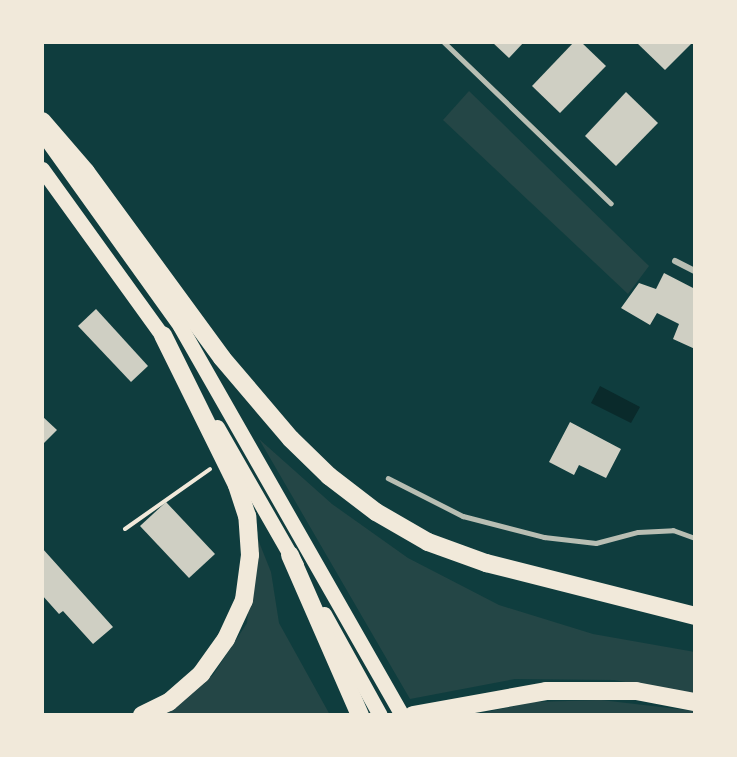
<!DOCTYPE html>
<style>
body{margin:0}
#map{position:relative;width:737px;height:757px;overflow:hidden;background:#0f3d3e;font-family:"IBM Plex Serif",serif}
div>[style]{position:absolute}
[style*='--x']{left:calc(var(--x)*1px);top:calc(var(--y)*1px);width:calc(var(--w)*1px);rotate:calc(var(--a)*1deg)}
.green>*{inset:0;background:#244646}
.water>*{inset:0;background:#0a2a2b}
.building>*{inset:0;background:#cfcfc3}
.path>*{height:4px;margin:-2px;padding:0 2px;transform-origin:2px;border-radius:2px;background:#f1e9da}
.service>*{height:4.5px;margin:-2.25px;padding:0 2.25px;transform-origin:2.25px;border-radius:2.25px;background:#b8beb3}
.minor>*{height:6px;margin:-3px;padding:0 3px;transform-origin:3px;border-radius:3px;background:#b8beb3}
.primary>*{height:15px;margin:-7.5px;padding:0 7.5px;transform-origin:7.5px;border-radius:7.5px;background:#f1e9da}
.motorway>*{height:18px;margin:-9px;padding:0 9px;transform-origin:9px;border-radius:9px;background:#f1e9da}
span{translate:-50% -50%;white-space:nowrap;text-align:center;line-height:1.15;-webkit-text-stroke:6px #f1e9da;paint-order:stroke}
.frame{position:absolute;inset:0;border:44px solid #f1e9da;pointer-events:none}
</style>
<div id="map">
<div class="green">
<div style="clip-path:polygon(469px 91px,649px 266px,628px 294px,443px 120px)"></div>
<div style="clip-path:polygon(259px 439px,332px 504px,408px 558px,499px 605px,593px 634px,695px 652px,695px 694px,614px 680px,515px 679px,410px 699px)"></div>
<div style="clip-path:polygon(255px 532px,271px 572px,279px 623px,330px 715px,165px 715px,213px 675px,247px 623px)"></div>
<div style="clip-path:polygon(601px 700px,695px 711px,695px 715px,473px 715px,534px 702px)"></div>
</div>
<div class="water">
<div style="clip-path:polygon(600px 386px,640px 407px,631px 423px,591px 403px)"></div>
</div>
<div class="building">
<div style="clip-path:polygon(492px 42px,524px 42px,509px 58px)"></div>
<div style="clip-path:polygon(574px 42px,581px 42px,606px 66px,560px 113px,532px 86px)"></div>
<div style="clip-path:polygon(636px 42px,693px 42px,665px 70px)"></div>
<div style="clip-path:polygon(626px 92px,658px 123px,616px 166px,585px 136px)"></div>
<div style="clip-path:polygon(664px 273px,695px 289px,695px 349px,673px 339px,679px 324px,657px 313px,650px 325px,621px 308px,639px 283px,656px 289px)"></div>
<div style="clip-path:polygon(96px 309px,148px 366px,131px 382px,78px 326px)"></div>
<div style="clip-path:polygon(42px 416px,57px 430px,42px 445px)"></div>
<div style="clip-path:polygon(570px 422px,621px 449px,606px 478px,579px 465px,574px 475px,549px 462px)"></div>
<div style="clip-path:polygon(166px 502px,215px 554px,189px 578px,140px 526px)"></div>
<div style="clip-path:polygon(42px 548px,113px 627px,93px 644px,63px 611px,59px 614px,42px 595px)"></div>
</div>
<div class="path">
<div style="--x:125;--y:529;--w:104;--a:-35.2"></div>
</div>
<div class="service">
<div style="--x:444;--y:42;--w:232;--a:44"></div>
<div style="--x:388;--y:478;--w:84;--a:26.9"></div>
<div style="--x:463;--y:516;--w:84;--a:14.5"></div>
<div style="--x:544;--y:537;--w:52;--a:6.6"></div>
<div style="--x:596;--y:543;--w:43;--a:-14.7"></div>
<div style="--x:638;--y:532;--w:35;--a:-3"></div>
<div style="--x:673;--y:530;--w:23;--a:20"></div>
</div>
<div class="minor">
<div style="--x:675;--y:261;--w:22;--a:27"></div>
</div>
<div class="primary">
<div style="--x:42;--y:133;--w:237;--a:54.4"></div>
<div style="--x:180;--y:326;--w:448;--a:60.3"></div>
<div style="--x:42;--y:169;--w:216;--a:54.2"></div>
<div style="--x:217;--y:427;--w:159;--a:60.2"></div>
<div style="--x:324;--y:614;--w:115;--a:61"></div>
</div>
<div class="motorway">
<div style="--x:42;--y:121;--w:67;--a:49.2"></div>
<div style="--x:86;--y:172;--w:230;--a:53.8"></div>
<div style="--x:222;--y:358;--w:106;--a:49.6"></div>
<div style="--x:291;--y:439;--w:53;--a:44.2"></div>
<div style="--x:329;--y:476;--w:59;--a:37.5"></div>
<div style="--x:376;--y:512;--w:60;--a:30"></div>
<div style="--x:428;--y:542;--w:62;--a:19.9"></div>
<div style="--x:486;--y:563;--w:216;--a:14.2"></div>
<div style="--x:290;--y:555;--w:175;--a:66.4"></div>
<div style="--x:142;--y:715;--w:30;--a:-26"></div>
<div style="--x:169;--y:702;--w:43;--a:-41.2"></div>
<div style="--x:201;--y:674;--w:43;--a:-54.5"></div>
<div style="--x:226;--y:639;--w:43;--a:-65.2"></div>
<div style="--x:244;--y:600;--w:45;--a:-82.4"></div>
<div style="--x:250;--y:555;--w:39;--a:-94"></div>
<div style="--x:247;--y:516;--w:33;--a:-108"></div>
<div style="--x:237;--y:485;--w:167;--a:-116.3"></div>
<div style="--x:413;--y:715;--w:135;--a:-10.2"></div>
<div style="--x:546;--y:691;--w:90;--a:0"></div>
<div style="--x:636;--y:691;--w:60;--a:10.6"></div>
</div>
<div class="frame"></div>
</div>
